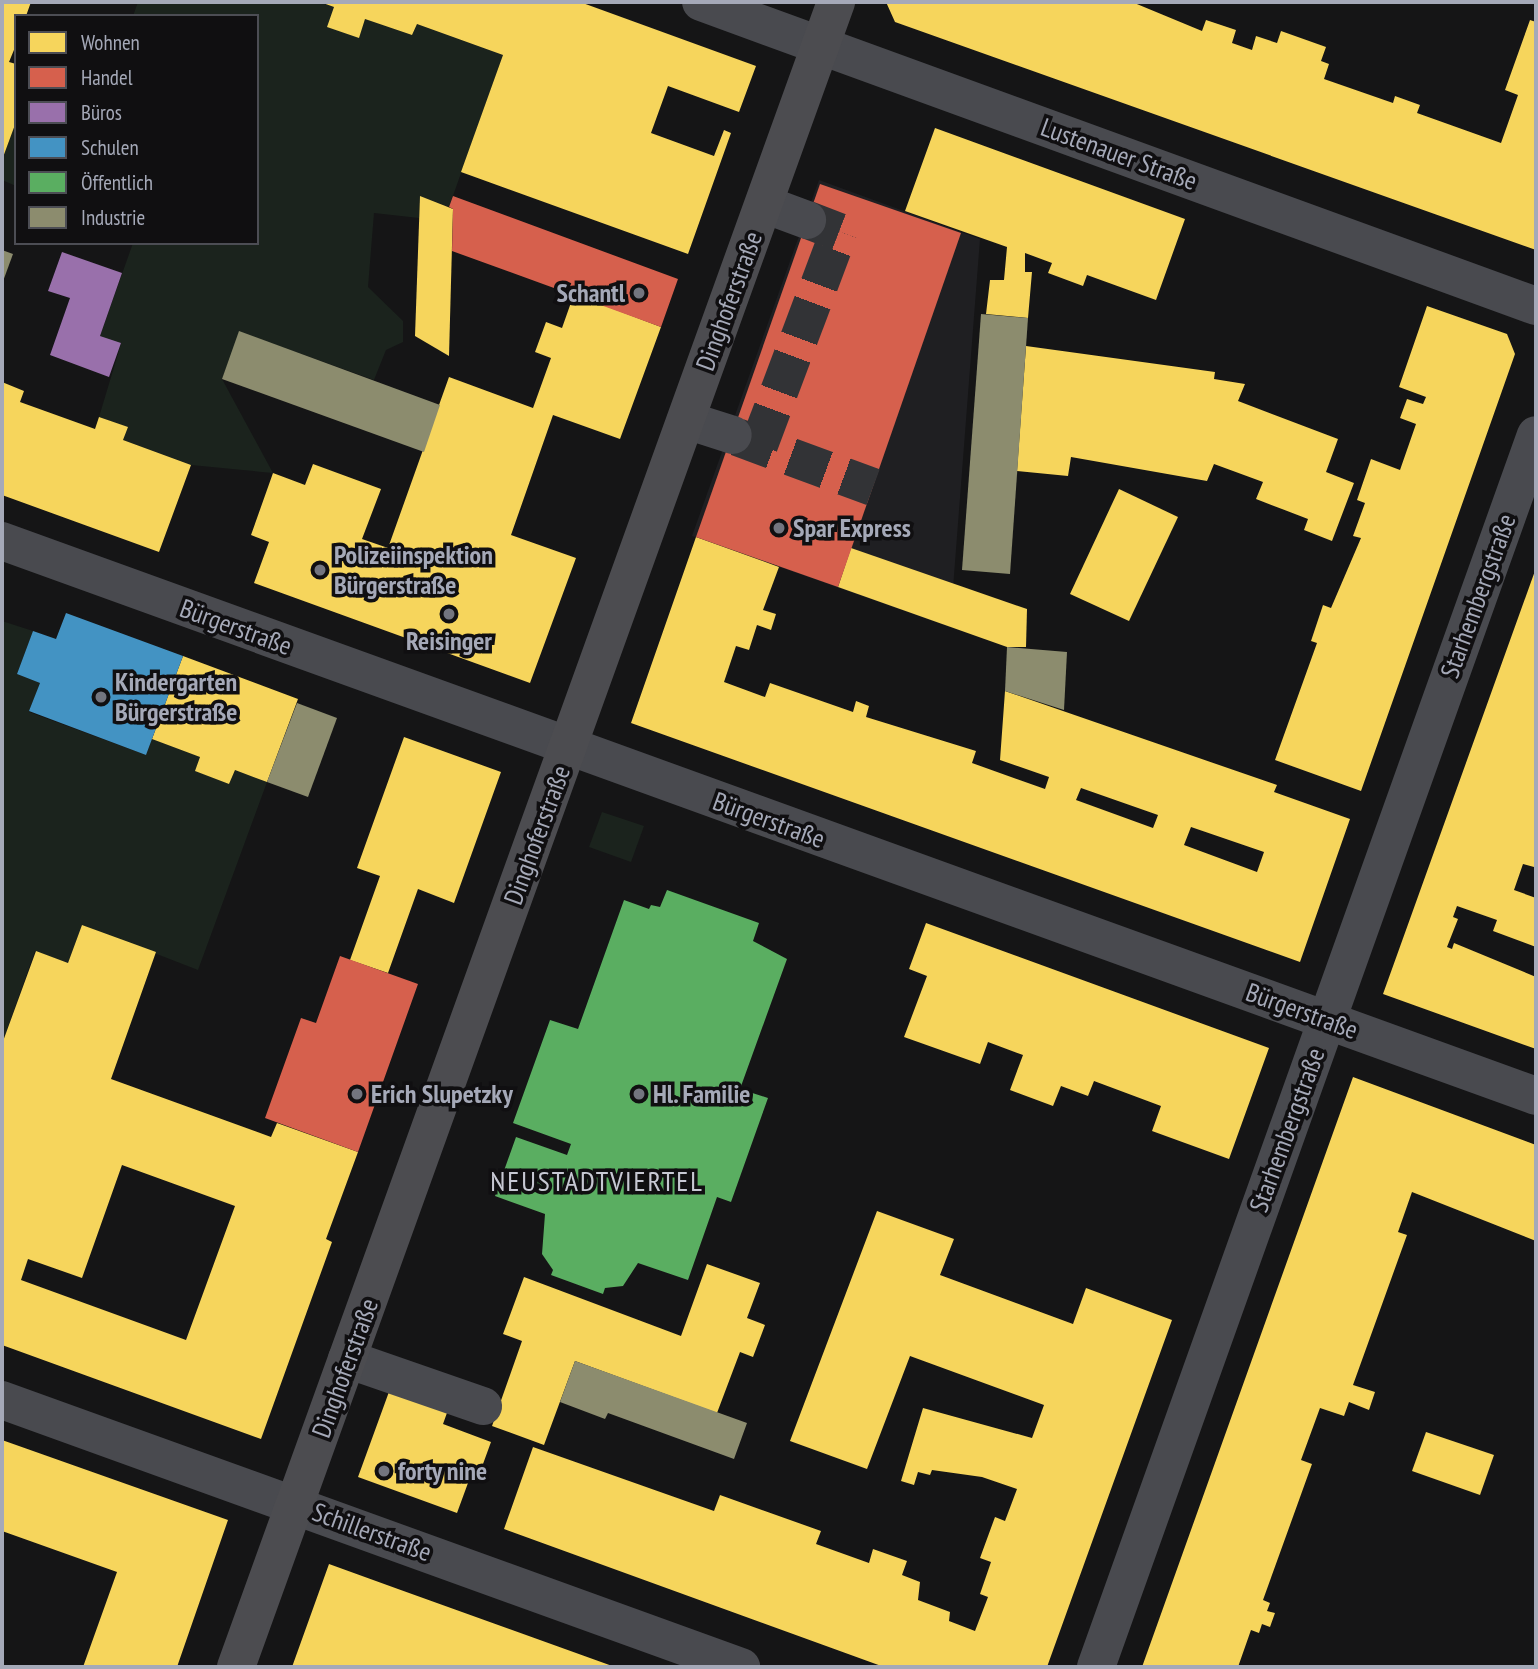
<!DOCTYPE html>
<meta charset="utf-8">
<style>
body{margin:0}
#map{position:relative;width:1538px;height:1669px;overflow:hidden;background:#151516;font-family:"PT Sans Narrow",sans-serif}
div>[style]{position:absolute}
[style*='--x']{left:calc(var(--x)*1px);top:calc(var(--y)*1px);width:calc(var(--w)*1px);rotate:calc(var(--a)*1deg)}
.built>*{inset:0;background:#1f1f22}
.green>*{inset:0;background:#1b231d}
.homes>*{inset:0;background:#f6d55c}
.shops>*{inset:0;background:#d6604d}
.offices>*{inset:0;background:#9970ab}
.schools>*{inset:0;background:#4393c3}
.public>*{inset:0;background:#5aae61}
.industry>*{inset:0;background:#8c8c6e}
.minor-tunnel>*{height:38px;margin-top:-19px;transform-origin:0;background:repeating-linear-gradient(90deg,#323336 0 38px,transparent 0 57px)}
.minor>*{height:38px;margin:-19px;padding:0 19px;transform-origin:19px;border-radius:19px;background:#494a4f}
.major>*{height:38px;margin:-19px;padding:0 19px;transform-origin:19px;border-radius:19px;background:#4c4c50}
.dots>*{width:19px;height:19px;translate:-50% -50%;box-sizing:border-box;border:4px solid #100f11;border-radius:50%}
span{translate:-50% -50%;white-space:nowrap;text-align:center;line-height:1.15;-webkit-text-stroke:7px #100f11;paint-order:stroke}
.street-label{font-size:26px;color:#a5a9b8}
.poi-label{font-size:26px;color:#a5a9b8;font-weight:700}
.right{translate:-100% -50%;text-align:right}
.left{translate:0 -50%;text-align:left}
.neighbourhood-label{font-size:28px;color:#c7c8d3;letter-spacing:2px}
.frame{position:absolute;inset:0;border:4px solid #a5a9b8;pointer-events:none}
.legend{position:absolute;left:14px;top:14px;width:245px;height:231px;box-sizing:border-box;background:#100f11;border:2px solid #4c4d54;margin:0;padding:9px 12px;list-style:none;font-size:21px;color:#a5a9b8}
.legend li{display:flex;align-items:center;gap:14px;height:35px}
.legend b{width:35px;border:2px solid #4c4d54}
</style>
<div id="map">
<div class="built">
<div style="clip-path:polygon(819px 180px,980px 239px,950px 627px,692px 536px)"></div>
</div>
<div class="green">
<div style="clip-path:polygon(138px 2px,319px 2px,334px 7px,359px 37px,365px 19px,412px 35px,417px 24px,503px 55px,449px 207px,420px 196px,419px 218px,374px 213px,368px 287px,403px 321px,403px 342px,386px 350px,374px 380px,240px 332px,222px 379px,273px 473px,191px 465px,123px 440px,127px 427px,99px 417px,121px 344px,100px 336px,133px 243px,257px 243px,257px 16px,133px 16px)"></div>
<div style="clip-path:polygon(16px 122px,16px 186px,2px 180px,2px 160px)"></div>
<div style="clip-path:polygon(2px 621px,33px 631px,17px 674px,40px 683px,29px 712px,146px 755px,152px 739px,200px 757px,196px 771px,229px 784px,235px 770px,267px 782px,198px 970px,82px 925px,68px 963px,35px 951px,2px 1044px)"></div>
<div style="clip-path:polygon(602px 812px,644px 826px,631px 862px,589px 847px)"></div>
</div>
<div class="homes">
<div style="clip-path:polygon(2px 2px,31px 2px,26px 16px,16px 16px,16px 45px,9px 62px,16px 64px,16px 122px,2px 160px)"></div>
<div style="clip-path:polygon(320px 2px,580px 2px,756px 66px,739px 112px,668px 86px,651px 133px,714px 156px,724px 130px,731px 133px,688px 254px,461px 172px,503px 55px,417px 24px,412px 35px,365px 19px,359px 38px,327px 27px,334px 7px)"></div>
<div style="clip-path:polygon(886px 2px,1132px 2px,1202px 31px,1206px 20px,1236px 30px,1232px 43px,1252px 50px,1256px 36px,1277px 43px,1281px 31px,1326px 47px,1321px 61px,1329px 64px,1324px 79px,1393px 103px,1395px 96px,1420px 105px,1417px 113px,1501px 143px,1518px 95px,1505px 90px,1530px 20px,1536px 22px,1536px 250px,895px 22px)"></div>
<div style="clip-path:polygon(935px 128px,1185px 219px,1156px 300px,1087px 275px,1083px 286px,1048px 273px,1052px 263px,1025px 253px,1025px 272px,1032px 272px,1028px 318px,986px 314px,990px 280px,1004px 280px,1007px 247px,905px 211px)"></div>
<div style="clip-path:polygon(420px 196px,453px 209px,449px 356px,415px 336px)"></div>
<div style="clip-path:polygon(574px 294px,661px 327px,620px 439px,553px 415px,511px 535px,576px 558px,530px 683px,254px 583px,269px 542px,251px 535px,273px 473px,305px 485px,313px 464px,381px 489px,362px 539px,388px 548px,449px 377px,533px 408px,551px 358px,535px 352px,546px 322px,562px 328px)"></div>
<div style="clip-path:polygon(1427px 306px,1507px 334px,1515px 354px,1361px 791px,1275px 760px,1317px 643px,1311px 641px,1323px 605px,1331px 608px,1361px 538px,1353px 536px,1365px 503px,1357px 500px,1371px 459px,1400px 470px,1416px 424px,1400px 418px,1407px 399px,1423px 404px,1426px 397px,1399px 387px)"></div>
<div style="clip-path:polygon(1026px 346px,1215px 372px,1214px 379px,1245px 384px,1238px 401px,1338px 439px,1326px 472px,1354px 483px,1332px 541px,1304px 530px,1308px 519px,1256px 499px,1263px 482px,1214px 464px,1207px 481px,1071px 457px,1068px 476px,1017px 471px)"></div>
<div style="clip-path:polygon(2px 382px,24px 391px,20px 402px,95px 429px,99px 417px,128px 427px,123px 440px,191px 465px,159px 552px,2px 495px)"></div>
<div style="clip-path:polygon(1119px 489px,1178px 517px,1129px 621px,1070px 594px)"></div>
<div style="clip-path:polygon(evenodd,696px 537px,779px 567px,763px 610px,776px 614px,771px 630px,757px 625px,749px 650px,736px 646px,724px 682px,765px 697px,770px 683px,853px 712px,856px 701px,869px 706px,866px 717px,976px 751px,972px 763px,1045px 789px,1049px 777px,1000px 760px,1005px 691px,1277px 785px,1274px 792px,1350px 819px,1300px 962px,631px 723px,696px 537px,1081px 788px,1158px 815px,1153px 828px,1076px 800px,1081px 788px,696px 537px,1191px 827px,1264px 852px,1257px 872px,1184px 845px,1191px 827px)"></div>
<div style="clip-path:polygon(851px 548px,1027px 609px,1026px 647px,1007px 647px,838px 587px)"></div>
<div style="clip-path:polygon(1536px 568px,1536px 861px,1534px 867px,1523px 864px,1514px 890px,1536px 898px,1536px 947px,1493px 931px,1497px 920px,1457px 906px,1453px 917px,1458px 919px,1447px 947px,1452px 949px,1454px 943px,1536px 977px,1536px 1049px,1383px 994px)"></div>
<div style="clip-path:polygon(183px 656px,298px 699px,267px 782px,235px 770px,229px 784px,195px 771px,200px 757px,152px 739px)"></div>
<div style="clip-path:polygon(404px 737px,501px 772px,454px 903px,418px 889px,388px 973px,350px 960px,380px 876px,357px 868px)"></div>
<div style="clip-path:polygon(926px 923px,1269px 1048px,1229px 1159px,1152px 1131px,1161px 1106px,1094px 1081px,1088px 1096px,1061px 1086px,1053px 1106px,1010px 1090px,1023px 1055px,988px 1042px,980px 1064px,904px 1037px,927px 976px,909px 969px)"></div>
<div style="clip-path:polygon(evenodd,82px 925px,156px 952px,111px 1079px,271px 1137px,277px 1123px,358px 1152px,326px 1239px,332px 1242px,261px 1439px,2px 1345px,2px 1044px,36px 951px,68px 963px,82px 925px,122px 1165px,235px 1206px,186px 1340px,21px 1280px,28px 1259px,82px 1278px,122px 1165px)"></div>
<div style="clip-path:polygon(1353px 1077px,1536px 1145px,1536px 1241px,1412px 1192px,1398px 1232px,1407px 1235px,1353px 1385px,1375px 1392px,1369px 1410px,1349px 1402px,1344px 1416px,1320px 1408px,1301px 1460px,1312px 1464px,1263px 1600px,1270px 1603px,1267px 1611px,1275px 1613px,1270px 1627px,1262px 1624px,1259px 1633px,1251px 1630px,1238px 1667px,1142px 1667px)"></div>
<div style="clip-path:polygon(877px 1211px,954px 1239px,940px 1275px,1073px 1324px,1086px 1288px,1172px 1320px,1047px 1667px,884px 1667px,504px 1529px,533px 1447px,714px 1511px,720px 1495px,821px 1531px,816px 1544px,869px 1563px,873px 1549px,907px 1561px,902px 1575px,920px 1582px,918px 1600px,950px 1612px,949px 1621px,975px 1631px,988px 1597px,980px 1594px,991px 1562px,980px 1558px,995px 1517px,1005px 1521px,1017px 1489px,982px 1477px,932px 1470px,930px 1475px,918px 1472px,914px 1485px,901px 1481px,923px 1408px,1032px 1438px,1044px 1405px,910px 1356px,867px 1469px,790px 1441px)"></div>
<div style="clip-path:polygon(707px 1264px,760px 1283px,747px 1318px,765px 1325px,753px 1357px,740px 1352px,717px 1413px,575px 1361px,544px 1445px,492px 1426px,522px 1341px,503px 1334px,524px 1277px,681px 1336px)"></div>
<div style="clip-path:polygon(390px 1389px,448px 1410px,443px 1424px,491px 1442px,479px 1475px,472px 1472px,457px 1513px,358px 1477px)"></div>
<div style="clip-path:polygon(1426px 1432px,1494px 1455px,1480px 1495px,1412px 1471px)"></div>
<div style="clip-path:polygon(2px 1440px,228px 1520px,177px 1667px,83px 1667px,117px 1572px,2px 1531px)"></div>
<div style="clip-path:polygon(329px 1564px,398px 1589px,615px 1667px,292px 1667px)"></div>
</div>
<div class="shops">
<div style="clip-path:polygon(820px 184px,961px 233px,838px 587px,696px 537px)"></div>
<div style="clip-path:polygon(453px 196px,678px 279px,661px 327px,452px 251px,453px 209px,449px 207px)"></div>
<div style="clip-path:polygon(340px 956px,418px 984px,358px 1152px,265px 1118px,301px 1018px,316px 1023px)"></div>
</div>
<div class="offices">
<div style="clip-path:polygon(62px 252px,122px 273px,100px 336px,121px 343px,109px 377px,50px 355px,70px 298px,48px 291px)"></div>
</div>
<div class="schools">
<div style="clip-path:polygon(66px 613px,183px 656px,146px 755px,29px 711px,40px 683px,17px 674px,33px 631px,56px 639px)"></div>
</div>
<div class="public">
<div style="clip-path:polygon(667px 890px,759px 923px,753px 941px,787px 959px,740px 1089px,768px 1098px,731px 1202px,717px 1197px,688px 1280px,638px 1263px,623px 1286px,605px 1288px,603px 1294px,551px 1275px,553px 1270px,542px 1254px,545px 1214px,495px 1196px,516px 1137px,567px 1155px,571px 1144px,513px 1123px,550px 1020px,578px 1029px,624px 900px,649px 909px,651px 905px,660px 907px)"></div>
</div>
<div class="industry">
<div style="clip-path:polygon(2px 250px,13px 254px,2px 284px)"></div>
<div style="clip-path:polygon(981px 314px,1028px 318px,1010px 574px,962px 570px)"></div>
<div style="clip-path:polygon(239px 331px,440px 405px,424px 452px,222px 379px)"></div>
<div style="clip-path:polygon(1007px 647px,1067px 652px,1064px 710px,1005px 691px)"></div>
<div style="clip-path:polygon(297px 703px,337px 718px,308px 797px,267px 782px)"></div>
<div style="clip-path:polygon(575px 1361px,747px 1423px,734px 1459px,608px 1413px,605px 1419px,560px 1402px)"></div>
</div>
<div class="minor-tunnel">
<div style="--x:737;--y:437;--w:145;--a:20.2"></div>
<div style="--x:759;--y:445;--w:228;--a:-69.4"></div>
<div style="--x:839;--y:232;--w:34;--a:-159"></div>
</div>
<div class="minor">
<div style="--x:701;--y:2;--w:889;--a:20.01"></div>
<div style="--x:764;--y:204;--w:46;--a:20.4"></div>
<div style="--x:686;--y:420;--w:49;--a:17.7"></div>
<div style="--x:2;--y:541;--w:1631;--a:19.89"></div>
<div style="--x:347;--y:1359;--w:144;--a:19.1"></div>
<div style="--x:2;--y:1400;--w:786;--a:19.86"></div>
<div style="--x:1096;--y:1667;--w:1308;--a:-70.35"></div>
</div>
<div class="major">
<div style="--x:236;--y:1667;--w:1770;--a:-70.18"></div>
</div>
<div class="dots">
<div style="left:639px;top:293px;background:#73757f"></div>
<div style="left:779px;top:528px;background:#73757f"></div>
<div style="left:320px;top:570px;background:#73757f"></div>
<div style="left:449px;top:614px;background:#73757f"></div>
<div style="left:101px;top:697px;background:#73757f"></div>
<div style="left:357px;top:1094px;background:#73757f"></div>
<div style="left:639px;top:1094px;background:#73757f"></div>
<div style="left:384px;top:1471px;background:#73757f"></div>
</div>
<div class="street-label">
<span style="left:1119px;top:154px;rotate:20deg">Lustenauer Straße</span>
<span style="left:729px;top:301px;rotate:-70deg">Dinghoferstraße</span>
<span style="left:1478px;top:596px;rotate:-70deg">Starhembergstraße</span>
<span style="left:236px;top:627px;rotate:20deg">Bürgerstraße</span>
<span style="left:769px;top:820px;rotate:20deg">Bürgerstraße</span>
<span style="left:537px;top:835px;rotate:-70deg">Dinghoferstraße</span>
<span style="left:1302px;top:1011px;rotate:20deg">Bürgerstraße</span>
<span style="left:1287px;top:1130px;rotate:-70deg">Starhembergstraße</span>
<span style="left:345px;top:1368px;rotate:-70deg">Dinghoferstraße</span>
<span style="left:372px;top:1532px;rotate:20deg">Schillerstraße</span>
</div>
<div class="poi-label">
<span class="right" style="left:625px;top:293px">Schantl</span>
<span class="left" style="left:793px;top:528px">Spar Express</span>
<span class="left" style="left:334px;top:570px">Polizeiinspektion<br>Bürgerstraße</span>
<span style="left:449px;top:641px">Reisinger</span>
<span class="left" style="left:115px;top:697px">Kindergarten<br>Bürgerstraße</span>
<span class="left" style="left:371px;top:1094px">Erich Slupetzky</span>
<span class="left" style="left:653px;top:1094px">Hl. Familie</span>
<span class="left" style="left:398px;top:1471px">forty nine</span>
</div>
<div class="neighbourhood-label">
<span style="left:597px;top:1181px">NEUSTADTVIERTEL</span>
</div>
<div class="frame"></div>
<ul class="legend">
<li><b style="height:19px;background:#f6d55c"></b>Wohnen</li>
<li><b style="height:19px;background:#d6604d"></b>Handel</li>
<li><b style="height:19px;background:#9970ab"></b>Büros</li>
<li><b style="height:19px;background:#4393c3"></b>Schulen</li>
<li><b style="height:19px;background:#5aae61"></b>Öffentlich</li>
<li><b style="height:19px;background:#8c8c6e"></b>Industrie</li>
</ul>
</div>
